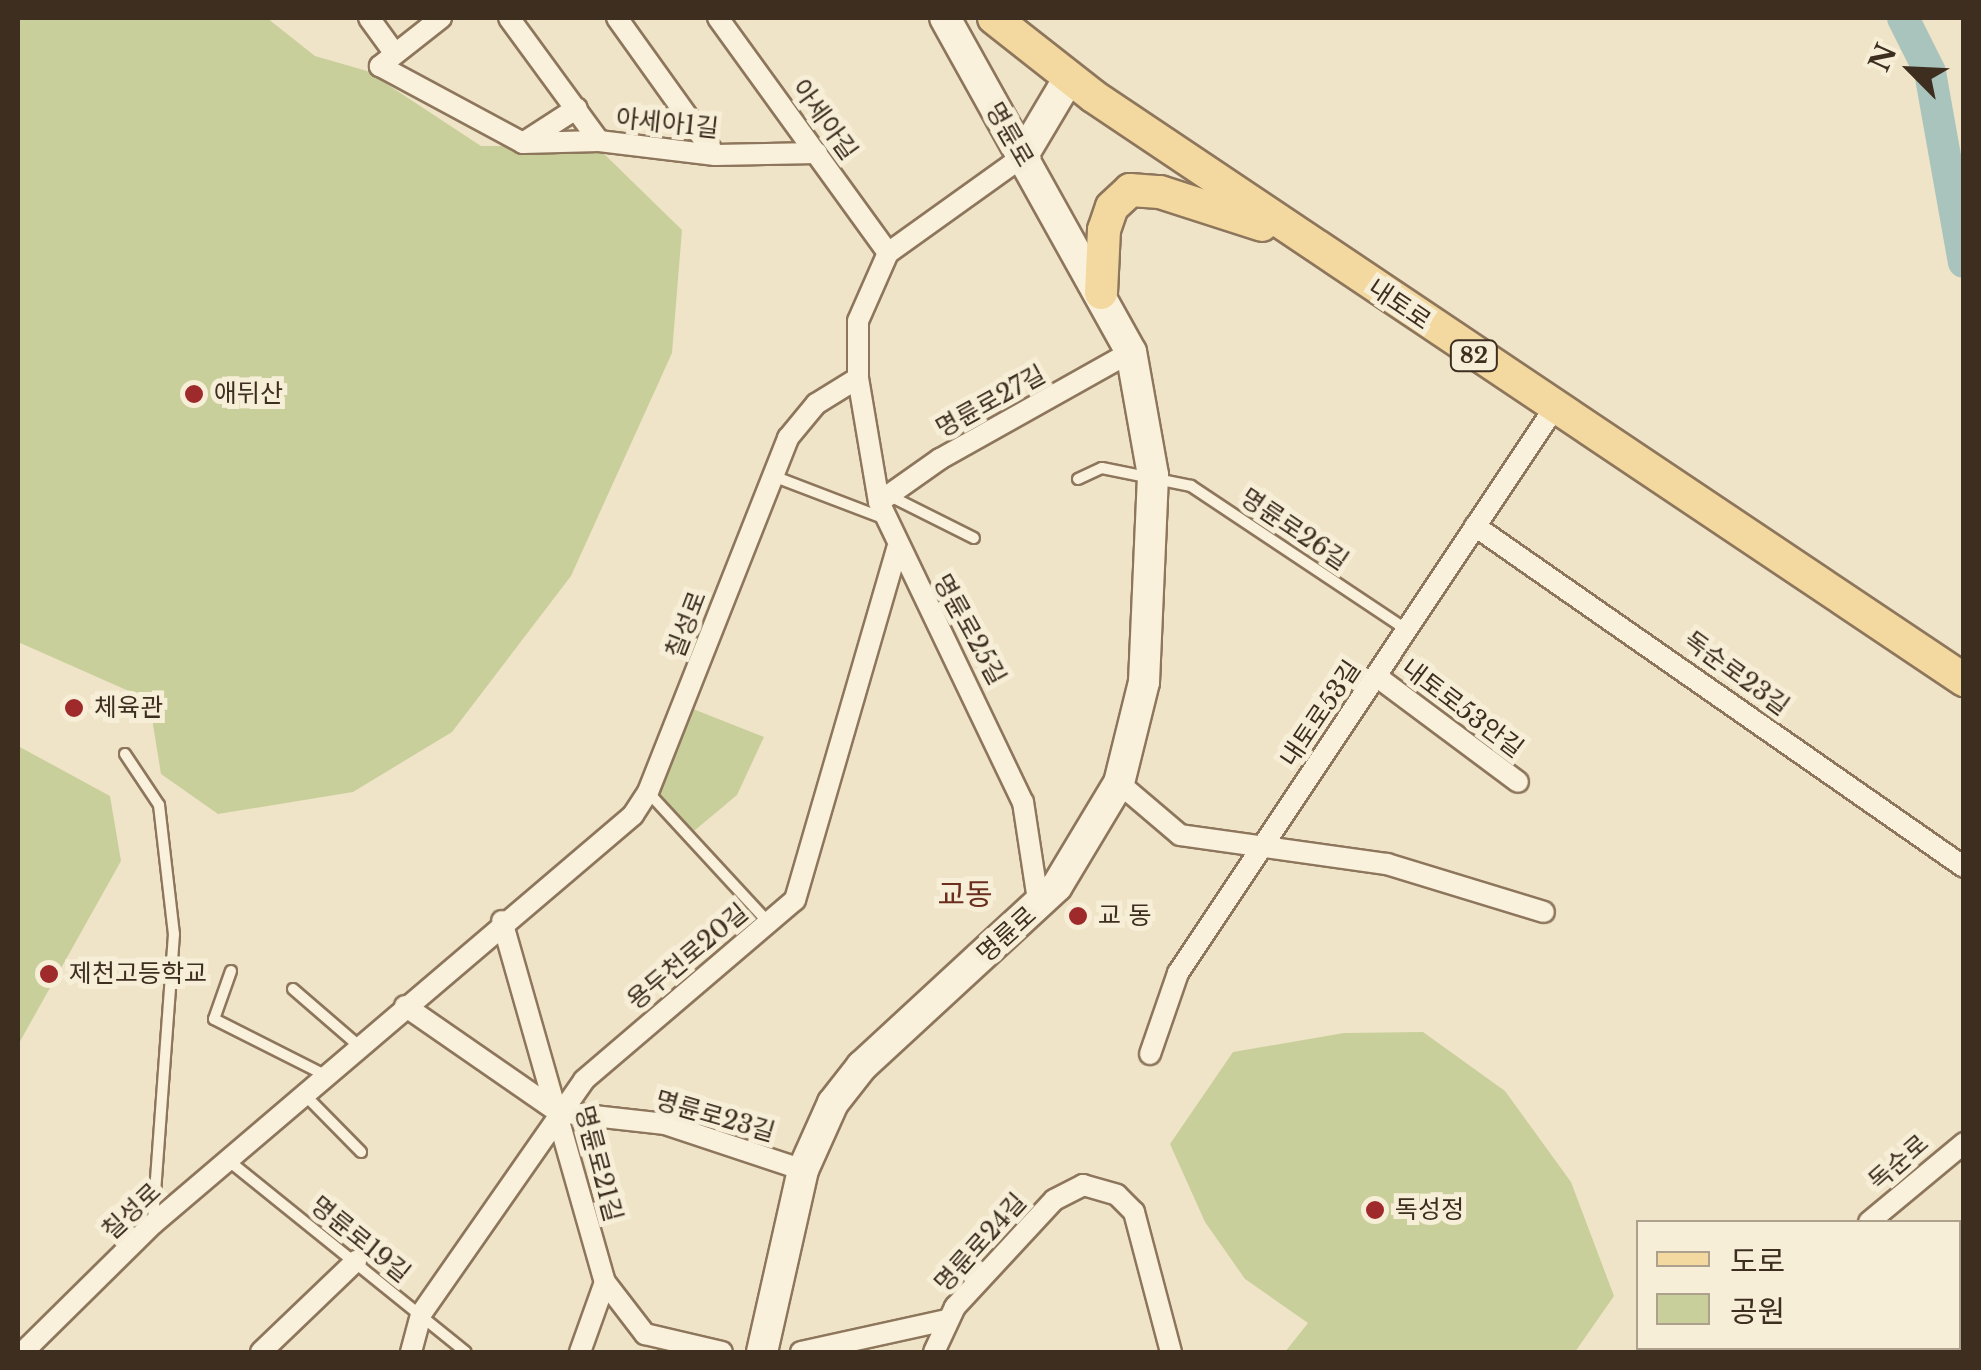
<!DOCTYPE html>
<meta charset="utf-8">
<style>
body{margin:0}
#map{position:relative;width:1981px;height:1370px;overflow:hidden;background:#f0e4c8;font-family:"Libre Baskerville","Noto Sans KR",serif}
div>[style]{position:absolute}
[style*='--x']{left:calc(var(--x)*1px);top:calc(var(--y)*1px);width:calc(var(--w)*1px);rotate:calc(var(--a)*1deg)}
.green>*{inset:0;background:#c9cf9b}
.river>*{height:32px;margin:-16px;padding:0 16px;transform-origin:16px;border-radius:16px;background:#a9c4bc}
.roads{filter:drop-shadow(2px 0 #8d765c) drop-shadow(-2px 0 #8d765c) drop-shadow(0 2px #8d765c) drop-shadow(0 -2px #8d765c)}
.lane>*{height:10px;margin:-5px;padding:0 5px;transform-origin:5px;border-radius:5px;background:#faf1dc}
.street>*{height:20px;margin:-10px;padding:0 10px;transform-origin:10px;border-radius:10px;background:#faf1dc}
.secondary>*{height:30px;margin:-15px;padding:0 15px;transform-origin:15px;border-radius:15px;background:#faf1dc}
.primary>*{height:32px;margin:-16px;padding:0 16px;transform-origin:16px;border-radius:16px;background:#f3d9a0}
.dots>*{width:28px;height:28px;translate:-50% -50%;box-sizing:border-box;border:5px solid #f7eed8;border-radius:50%}
span{translate:-50% -50%;white-space:nowrap;text-align:center;line-height:1.15;-webkit-text-stroke:10px #f7eed8;paint-order:stroke}
.shield-label span{padding:2px 8px;background:#f7eed8;border:2px solid;border-radius:8px;-webkit-text-stroke-width:0}
.shield-label{font-size:22px;color:#3d2e20;font-weight:700}
.street-label{font-size:25px;color:#3d2e20}
.poi-label{font-size:25px;color:#3d2e20}
.left{translate:0 -50%;text-align:left}
.quarter-label{font-size:30px;color:#6b2e1e}
.frame{position:absolute;inset:0;border:20px solid #3d2e20;pointer-events:none}
.legend{position:absolute;left:1636px;top:1220px;width:325px;height:130px;box-sizing:border-box;background:#f7eed8;border:2px solid #ada18e;margin:0;padding:12px 18px;list-style:none;font-size:30px;color:#3d2e20}
.legend li{display:flex;align-items:center;gap:20px;height:50px}
.legend b{width:50px;border:2px solid #ada18e}
.north{position:absolute;left:1861px;top:20px;width:100px;height:100px;-webkit-text-stroke:8px #f7eed8;paint-order:stroke;rotate:294deg;font-size:28px;font-weight:700;line-height:40px;text-align:center;color:#3d2e20}
.north::after{content:'';display:block;margin:auto;width:35px;height:45px;background:#3d2e20;clip-path:polygon(50% 0,100% 100%,50% 72%,0 100%)}
</style>
<div id="map">
<div class="green">
<div style="clip-path:polygon(18px 18px,267px 18px,315px 56px,367px 71px,481px 146px,596px 146px,682px 230px,672px 353px,571px 576px,452px 732px,353px 792px,218px 814px,161px 774px,149px 700px,18px 642px)"></div>
<div style="clip-path:polygon(688px 707px,764px 737px,737px 795px,694px 831px,657px 795px)"></div>
<div style="clip-path:polygon(18px 746px,110px 796px,121px 861px,18px 1045px)"></div>
<div style="clip-path:polygon(1423px 1032px,1505px 1091px,1571px 1182px,1614px 1296px,1575px 1352px,1285px 1352px,1308px 1323px,1245px 1279px,1205px 1222px,1170px 1144px,1233px 1052px,1344px 1033px)"></div>
</div>
<div class="river">
<div style="--x:1903;--y:18;--w:60;--a:63.4"></div>
<div style="--x:1930;--y:72;--w:193;--a:79.9"></div>
</div>
<div class="roads">
<div class="lane">
<div style="--x:773;--y:476;--w:118;--a:20.9"></div>
<div style="--x:1078;--y:479;--w:26;--a:-25"></div>
<div style="--x:1102;--y:468;--w:91;--a:11.4"></div>
<div style="--x:1191;--y:486;--w:260;--a:33.7"></div>
<div style="--x:888;--y:495;--w:96;--a:26.6"></div>
<div style="--x:125;--y:754;--w:61;--a:56.3"></div>
<div style="--x:159;--y:805;--w:130;--a:83.4"></div>
<div style="--x:174;--y:934;--w:290;--a:94.2"></div>
<div style="--x:648;--y:792;--w:177;--a:47.3"></div>
<div style="--x:231;--y:971;--w:51;--a:109.5"></div>
<div style="--x:214;--y:1019;--w:124;--a:26.8"></div>
<div style="--x:293;--y:989;--w:87;--a:40.8"></div>
<div style="--x:305;--y:1095;--w:80;--a:45.5"></div>
<div style="--x:229;--y:1161;--w:304;--a:38.9"></div>
</div>
<div class="street">
<div style="--x:369;--y:18;--w:39;--a:54"></div>
<div style="--x:441;--y:18;--w:78;--a:141.8"></div>
<div style="--x:380;--y:66;--w:162;--a:28.3"></div>
<div style="--x:523;--y:143;--w:64;--a:-32.9"></div>
<div style="--x:509;--y:18;--w:152;--a:53.8"></div>
<div style="--x:599;--y:141;--w:117;--a:6.9"></div>
<div style="--x:715;--y:155;--w:102;--a:-1.1"></div>
<div style="--x:617;--y:18;--w:168;--a:54.4"></div>
<div style="--x:718;--y:18;--w:290;--a:54.1"></div>
<div style="--x:523;--y:143;--w:76;--a:-1.5"></div>
<div style="--x:858;--y:378;--w:126;--a:80.4"></div>
<div style="--x:879;--y:502;--w:333;--a:64.4"></div>
<div style="--x:1023;--y:802;--w:106;--a:81.3"></div>
<div style="--x:879;--y:502;--w:75;--a:-35.2"></div>
<div style="--x:940;--y:459;--w:219;--a:-29.3"></div>
<div style="--x:1475;--y:526;--w:596;--a:34.89"></div>
<div style="--x:1376;--y:676;--w:177;--a:36.7"></div>
<div style="--x:1119;--y:783;--w:80;--a:40.4"></div>
<div style="--x:1180;--y:835;--w:209;--a:8"></div>
<div style="--x:1387;--y:864;--w:164;--a:17"></div>
<div style="--x:502;--y:921;--w:375;--a:74.1"></div>
<div style="--x:605;--y:1282;--w:66;--a:52.4"></div>
<div style="--x:645;--y:1334;--w:79;--a:13.2"></div>
<div style="--x:405;--y:1006;--w:186;--a:34.7"></div>
<div style="--x:558;--y:1112;--w:108;--a:6.4"></div>
<div style="--x:665;--y:1124;--w:145;--a:18.4"></div>
<div style="--x:1150;--y:1054;--w:86;--a:-70.9"></div>
<div style="--x:1178;--y:973;--w:676;--a:-56.33"></div>
<div style="--x:1869;--y:1222;--w:124;--a:-39.7"></div>
<div style="--x:23;--y:1352;--w:182;--a:-44.6"></div>
<div style="--x:153;--y:1224;--w:631;--a:-40.43"></div>
<div style="--x:633;--y:815;--w:27;--a:-57"></div>
<div style="--x:648;--y:792;--w:381;--a:-68.4"></div>
<div style="--x:788;--y:438;--w:44;--a:-50.5"></div>
<div style="--x:816;--y:404;--w:49;--a:-31.8"></div>
<div style="--x:858;--y:378;--w:57;--a:-90"></div>
<div style="--x:858;--y:321;--w:74;--a:-66.2"></div>
<div style="--x:888;--y:253;--w:165;--a:-35.6"></div>
<div style="--x:261;--y:1352;--w:132;--a:-43.8"></div>
<div style="--x:411;--y:1352;--w:39;--a:-75"></div>
<div style="--x:421;--y:1314;--w:285;--a:-55.1"></div>
<div style="--x:584;--y:1080;--w:277;--a:-40.5"></div>
<div style="--x:795;--y:900;--w:366;--a:-73.8"></div>
<div style="--x:580;--y:1352;--w:74;--a:-70.3"></div>
<div style="--x:801;--y:1352;--w:149;--a:-12.4"></div>
<div style="--x:934;--y:1352;--w:50;--a:-65"></div>
<div style="--x:955;--y:1307;--w:146;--a:-47.2"></div>
<div style="--x:1054;--y:1200;--w:33;--a:-27"></div>
<div style="--x:1083;--y:1185;--w:35;--a:16"></div>
<div style="--x:1117;--y:1195;--w:24;--a:45"></div>
<div style="--x:1134;--y:1212;--w:145;--a:75.2"></div>
<div style="--x:1718;--y:1352;--w:7;--a:-34"></div>
</div>
<div class="secondary">
<div style="--x:1022;--y:157;--w:92;--a:-59.3"></div>
<div style="--x:762;--y:1352;--w:187;--a:-77.3"></div>
<div style="--x:803;--y:1170;--w:73;--a:-65.9"></div>
<div style="--x:833;--y:1103;--w:47;--a:-51.9"></div>
<div style="--x:862;--y:1066;--w:265;--a:-42.7"></div>
<div style="--x:1057;--y:886;--w:120;--a:-59"></div>
<div style="--x:1119;--y:783;--w:104;--a:-76.1"></div>
<div style="--x:1144;--y:682;--w:207;--a:-87.5"></div>
<div style="--x:1153;--y:475;--w:125;--a:-100.1"></div>
<div style="--x:1131;--y:352;--w:382;--a:-119.1"></div>
</div>
<div class="primary">
<div style="--x:994;--y:18;--w:126;--a:38.2"></div>
<div style="--x:1093;--y:96;--w:1049;--a:33.84"></div>
<div style="--x:1101;--y:293;--w:63;--a:-87.3"></div>
<div style="--x:1104;--y:230;--w:24;--a:-71"></div>
<div style="--x:1112;--y:207;--w:25;--a:-43"></div>
<div style="--x:1130;--y:190;--w:30;--a:4"></div>
<div style="--x:1160;--y:192;--w:107;--a:17.9"></div>
</div>
</div>
<div class="dots">
<div style="left:194px;top:394px;background:#9e2a2b"></div>
<div style="left:74px;top:708px;background:#9e2a2b"></div>
<div style="left:1078px;top:916px;background:#9e2a2b"></div>
<div style="left:49px;top:974px;background:#9e2a2b"></div>
<div style="left:1375px;top:1210px;background:#9e2a2b"></div>
</div>
<div class="shield-label">
<span style="left:1474px;top:356px">82</span>
</div>
<div class="street-label">
<span style="left:824px;top:120px;rotate:54deg">아세아길</span>
<span style="left:667px;top:124px;rotate:6deg">아세아1길</span>
<span style="left:1009px;top:135px;rotate:60deg">명륜로</span>
<span style="left:1399px;top:305px;rotate:34deg">내토로</span>
<span style="left:991px;top:402px;rotate:-29deg">명륜로27길</span>
<span style="left:1294px;top:530px;rotate:34deg">명륜로26길</span>
<span style="left:687px;top:625px;rotate:-69deg">칠성로</span>
<span style="left:969px;top:630px;rotate:61deg">명륜로25길</span>
<span style="left:1736px;top:674px;rotate:36deg">독순로23길</span>
<span style="left:1462px;top:709px;rotate:37deg">내토로53안길</span>
<span style="left:1321px;top:714px;rotate:-56deg">내토로53길</span>
<span style="left:1007px;top:935px;rotate:-42deg">명륜로</span>
<span style="left:688px;top:957px;rotate:-40deg">용두천로20길</span>
<span style="left:715px;top:1117px;rotate:16deg">명륜로23길</span>
<span style="left:1899px;top:1163px;rotate:-41deg">독순로</span>
<span style="left:598px;top:1164px;rotate:75deg">명륜로21길</span>
<span style="left:132px;top:1212px;rotate:-43deg">칠성로</span>
<span style="left:360px;top:1240px;rotate:39deg">명륜로19길</span>
<span style="left:981px;top:1243px;rotate:-48deg">명륜로24길</span>
</div>
<div class="poi-label">
<span class="left" style="left:214px;top:394px">애뒤산</span>
<span class="left" style="left:94px;top:708px">체육관</span>
<span class="left" style="left:1098px;top:916px">교 동</span>
<span class="left" style="left:69px;top:974px">제천고등학교</span>
<span class="left" style="left:1395px;top:1210px">독성정</span>
</div>
<div class="quarter-label">
<span style="left:965px;top:895px">교동</span>
</div>
<div class="frame"></div>
<ul class="legend">
<li><b style="height:12px;background:#f3d9a0"></b>도로</li>
<li><b style="height:28px;background:#c9cf9b"></b>공원</li>
</ul>
<div class="north">N</div>
</div>
